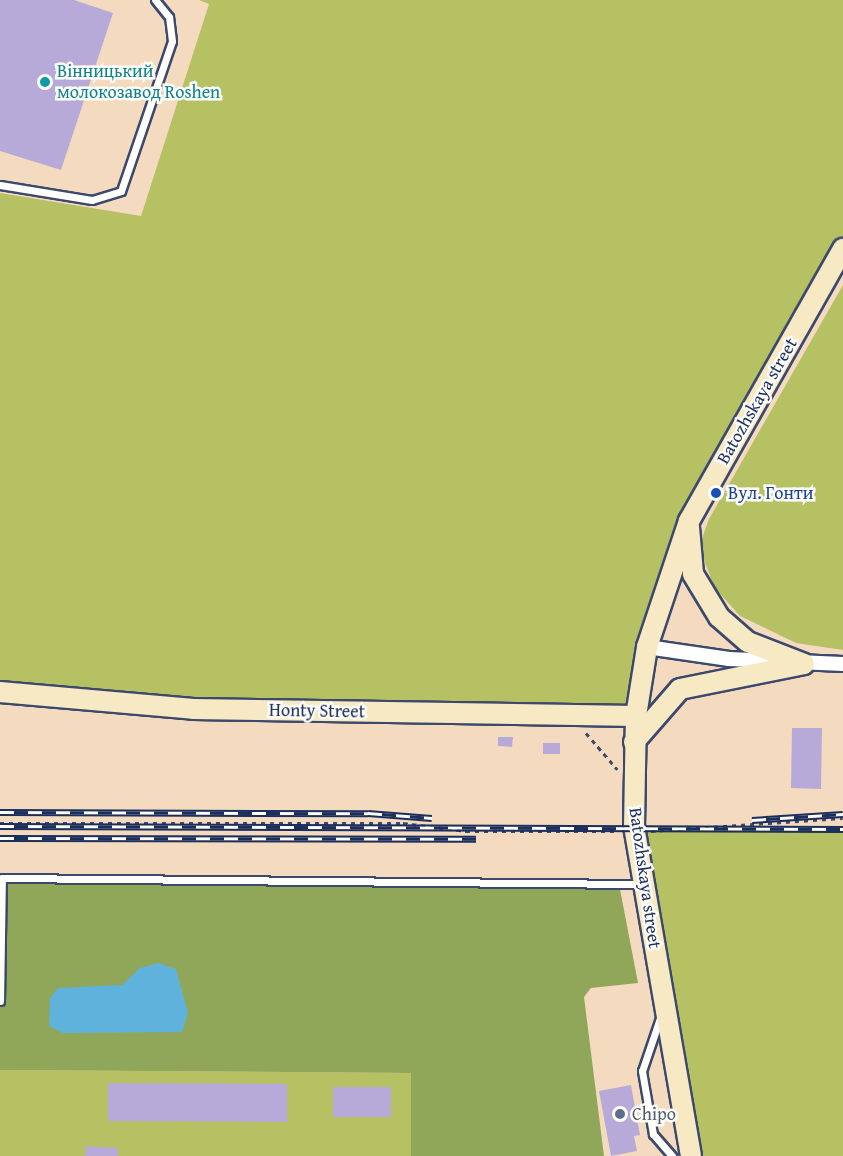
<!DOCTYPE html>
<meta charset="utf-8">
<style>
body{margin:0}
#map{position:relative;width:843px;height:1156px;overflow:hidden;background:#f4dbbf;font-family:"Gentium Book Plus",serif}
div>[style]{position:absolute}
[style*='--x']{left:calc(var(--x)*1px);top:calc(var(--y)*1px);width:calc(var(--w)*1px);rotate:calc(var(--a)*1deg)}
.green>*{inset:0;background:#b5c163}
.forest>*{inset:0;background:#90a759}
.water>*{inset:0;background:#5fb2db}
.building>*{inset:0;background:#b8aad8}
.path>*{height:3px;margin-top:-1.5px;transform-origin:0;background:repeating-linear-gradient(90deg,#3c496d 0 4.5px,transparent 0 9px)}
.roads{filter:drop-shadow(2px 0 #3c496d) drop-shadow(-2px 0 #3c496d) drop-shadow(0 2px #3c496d) drop-shadow(0 -2px #3c496d)}
.lane>*{height:7px;margin:-3.5px;padding:0 3.5px;transform-origin:3.5px;border-radius:3.5px;background:#fff}
.street>*{height:14px;margin:-7px;padding:0 7px;transform-origin:7px;border-radius:7px;background:#fff}
.secondary>*{height:20px;margin:-10px;padding:0 10px;transform-origin:10px;border-radius:10px;background:#f6e9c3}
.rail>*{height:7px;margin-top:-3.5px;transform-origin:0;background:repeating-linear-gradient(90deg,#fdfcf7 0 14px,#1b2f5e 0 28px);box-sizing:border-box;border-block:2px solid #1b2f5e}
.dots>*{width:16px;height:16px;translate:-50% -50%;box-sizing:border-box;border:3px solid #fdfcf7;border-radius:50%}
span{translate:-50% -50%;white-space:nowrap;text-align:center;line-height:1.15;-webkit-text-stroke:5px #fdfcf7;paint-order:stroke}
.culture-label{font-size:18px;color:#0d838f}
.left{translate:0 -50%;text-align:left}
.street-label{font-size:18px;color:#1b2f5e}
.transit-label{font-size:18px;color:#164399}
.service-label{font-size:18px;color:#4e5e75}
</style>
<div id="map">
<div class="green">
<div style="clip-path:polygon(199px 0,843px 0,843px 249px,689px 521px,636px 716px,193px 709px,0 692px,0 193px,141px 216px,209px 4px)"></div>
<div style="clip-path:polygon(843px 285px,843px 650px,796px 643px,740px 616px,714px 587px,699px 546px,709px 519px)"></div>
<div style="clip-path:polygon(634px 827px,843px 829px,843px 1156px,692px 1156px)"></div>
<div style="clip-path:polygon(0 1070px,411px 1073px,411px 1156px,0 1156px)"></div>
</div>
<div class="forest">
<div style="clip-path:polygon(0 878px,619px 884px,638px 983px,591px 988px,584px 997px,604px 1156px,411px 1156px,411px 1073px,0 1070px)"></div>
</div>
<div class="water">
<div style="clip-path:polygon(158px 963px,176px 969px,188px 1013px,182px 1032px,63px 1033px,49px 1026px,50px 998px,58px 988px,122px 985px,140px 968px)"></div>
</div>
<div class="building">
<div style="clip-path:polygon(0 0,74px 0,113px 13px,61px 170px,0 151px)"></div>
<div style="clip-path:polygon(792px 728px,822px 728px,821px 789px,791px 788px)"></div>
<div style="clip-path:polygon(498px 737px,513px 737px,512px 747px,498px 746px)"></div>
<div style="clip-path:polygon(543px 743px,560px 743px,560px 754px,543px 754px)"></div>
<div style="clip-path:polygon(108px 1083px,287px 1084px,287px 1122px,108px 1121px)"></div>
<div style="clip-path:polygon(631px 1085px,640px 1135px,634px 1136px,637px 1151px,611px 1156px,599px 1091px)"></div>
<div style="clip-path:polygon(333px 1087px,391px 1087px,391px 1117px,333px 1117px)"></div>
<div style="clip-path:polygon(86px 1146px,118px 1148px,118px 1156px,85px 1156px)"></div>
</div>
<div class="path">
<div style="--x:586;--y:733;--w:48;--a:49.3"></div>
<div style="--x:0;--y:823;--w:403;--a:0"></div>
<div style="--x:403;--y:823;--w:64;--a:7.2"></div>
<div style="--x:466;--y:831;--w:151;--a:0"></div>
<div style="--x:651;--y:831;--w:192;--a:-3.9"></div>
</div>
<div class="roads">
<div class="lane">
<div style="--x:0;--y:185;--w:93;--a:9.3"></div>
<div style="--x:92;--y:200;--w:30;--a:-17"></div>
<div style="--x:121;--y:191;--w:158;--a:-71.2"></div>
<div style="--x:172;--y:41;--w:24;--a:-97"></div>
<div style="--x:169;--y:17;--w:22;--a:-129"></div>
<div style="--x:0;--y:1001;--w:123;--a:-89.1"></div>
<div style="--x:2;--y:878;--w:639;--a:0.54"></div>
<div style="--x:661;--y:1015;--w:59;--a:108.7"></div>
<div style="--x:642;--y:1071;--w:64;--a:80.1"></div>
<div style="--x:653;--y:1134;--w:29;--a:49"></div>
</div>
<div class="street">
<div style="--x:647;--y:647;--w:83;--a:8.3"></div>
<div style="--x:729;--y:659;--w:114;--a:2.5"></div>
</div>
<div class="secondary">
<div style="--x:689;--y:527;--w:47;--a:85.1"></div>
<div style="--x:693;--y:574;--w:50;--a:58.8"></div>
<div style="--x:719;--y:617;--w:38;--a:41"></div>
<div style="--x:748;--y:642;--w:60;--a:21.4"></div>
<div style="--x:0;--y:692;--w:194;--a:5"></div>
<div style="--x:193;--y:709;--w:443;--a:0.9"></div>
<div style="--x:634;--y:742;--w:70;--a:-49"></div>
<div style="--x:680;--y:689;--w:126;--a:-11.4"></div>
<div style="--x:691;--y:1156;--w:334;--a:-99.8"></div>
<div style="--x:634;--y:827;--w:111;--a:-89"></div>
<div style="--x:636;--y:716;--w:70;--a:-80.9"></div>
<div style="--x:647;--y:647;--w:133;--a:-71.6"></div>
<div style="--x:689;--y:521;--w:313;--a:-60.5"></div>
</div>
</div>
<div class="rail">
<div style="--x:0;--y:812;--w:368;--a:0.2"></div>
<div style="--x:368;--y:813;--w:64;--a:4.5"></div>
<div style="--x:752;--y:820;--w:91;--a:-3.8"></div>
<div style="--x:0;--y:826;--w:843;--a:0.2"></div>
<div style="--x:0;--y:838;--w:476;--a:0.1"></div>
</div>
<div class="dots">
<div style="left:45px;top:82px;background:#0f9aa8"></div>
<div style="left:716px;top:493px;background:#1a4fb4"></div>
<div style="left:620px;top:1114px;background:#5c6f8a"></div>
</div>
<div class="culture-label">
<span class="left" style="left:57px;top:82px">Вінницький<br>молокозавод Roshen</span>
</div>
<div class="street-label">
<span style="left:757px;top:401px;rotate:-60deg">Batozhskaya street</span>
<span style="left:317px;top:711px;rotate:1deg">Honty Street</span>
<span style="left:645px;top:878px;rotate:82deg">Batozhskaya street</span>
</div>
<div class="transit-label">
<span class="left" style="left:728px;top:493px">Вул. Гонти</span>
</div>
<div class="service-label">
<span class="left" style="left:632px;top:1114px">Chipo</span>
</div>
</div>
